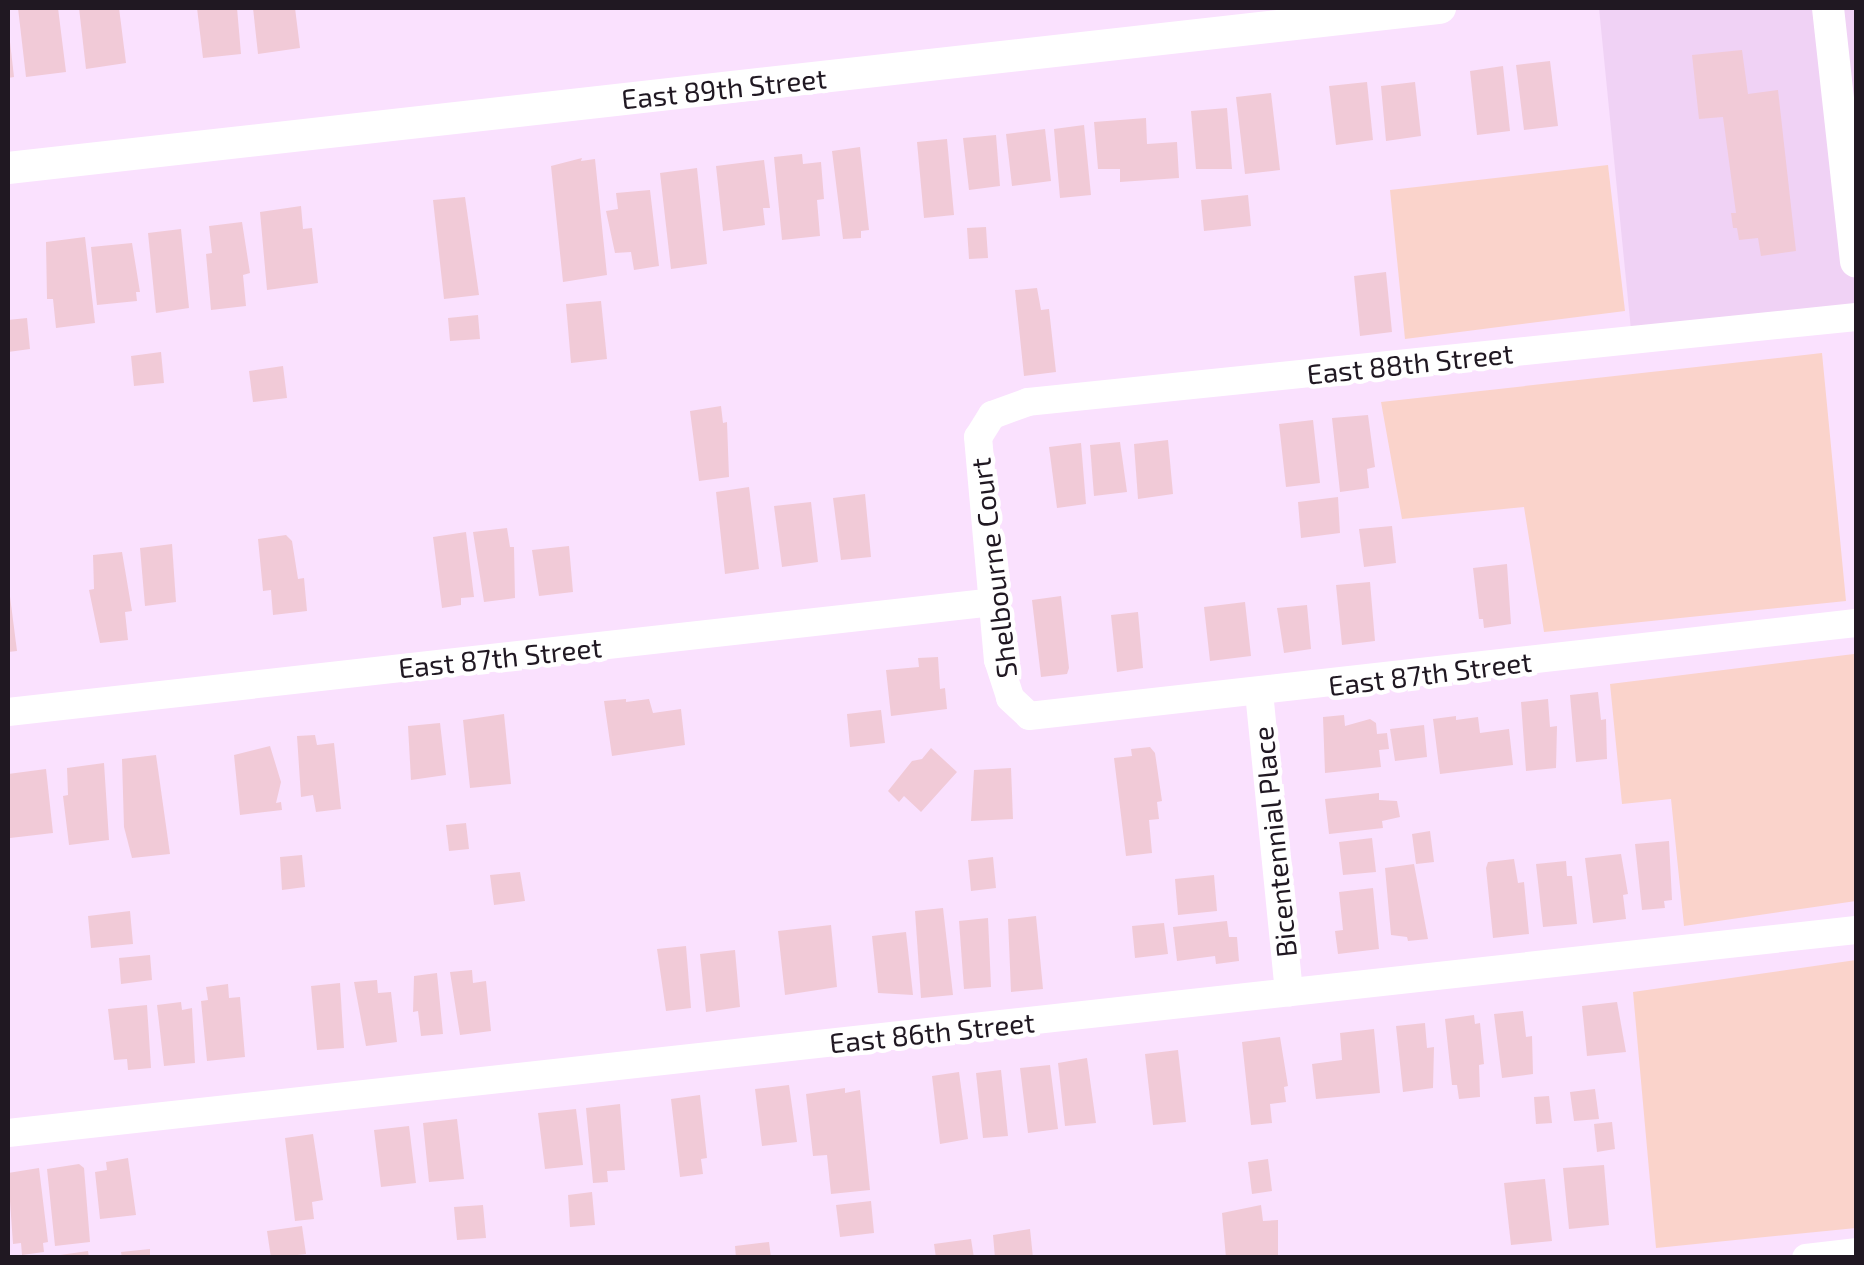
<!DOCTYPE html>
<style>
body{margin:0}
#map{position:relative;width:1864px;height:1265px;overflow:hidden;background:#fae1fe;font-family:"Exo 2",sans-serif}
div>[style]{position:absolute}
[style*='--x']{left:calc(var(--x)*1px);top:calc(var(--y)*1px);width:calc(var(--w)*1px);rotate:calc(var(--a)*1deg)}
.built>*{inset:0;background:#f0d2f5}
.green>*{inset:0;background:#fad3cb}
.building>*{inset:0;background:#f1cad7}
.minor>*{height:28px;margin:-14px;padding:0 14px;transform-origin:14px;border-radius:14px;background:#fff}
.tertiary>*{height:32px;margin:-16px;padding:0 16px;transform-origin:16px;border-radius:16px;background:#fff}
span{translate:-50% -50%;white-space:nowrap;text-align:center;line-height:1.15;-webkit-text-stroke:9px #fff;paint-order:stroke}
.street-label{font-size:28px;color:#201822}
.frame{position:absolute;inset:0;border:10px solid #201822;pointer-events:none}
</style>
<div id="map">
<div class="built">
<div style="clip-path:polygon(1599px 8px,1856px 8px,1856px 317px,1632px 340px)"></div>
</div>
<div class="green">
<div style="clip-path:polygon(1608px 165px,1625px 311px,1405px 339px,1390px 190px)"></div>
<div style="clip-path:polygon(1822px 353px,1846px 601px,1544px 632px,1524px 507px,1402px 519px,1381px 402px)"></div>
<div style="clip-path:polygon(1854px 654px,1856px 901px,1684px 926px,1671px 799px,1622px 804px,1610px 684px)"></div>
<div style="clip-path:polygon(1856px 960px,1856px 1228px,1656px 1248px,1633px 992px)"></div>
</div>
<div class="building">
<div style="clip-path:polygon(18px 8px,58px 8px,66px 72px,26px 77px)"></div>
<div style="clip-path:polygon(79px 8px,119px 8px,126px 63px,86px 69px)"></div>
<div style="clip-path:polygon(197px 8px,237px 8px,241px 54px,203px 58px)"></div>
<div style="clip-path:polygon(253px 8px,295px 8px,300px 48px,258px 54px)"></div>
<div style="clip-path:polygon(8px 42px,10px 42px,14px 77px,8px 78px)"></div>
<div style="clip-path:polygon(1742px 50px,1748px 94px,1778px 90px,1796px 251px,1761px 256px,1758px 238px,1739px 240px,1737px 228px,1733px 228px,1731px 213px,1736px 213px,1723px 117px,1699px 119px,1692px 55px)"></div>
<div style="clip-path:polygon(1550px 61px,1558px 126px,1524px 130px,1516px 65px)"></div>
<div style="clip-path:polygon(1503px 66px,1510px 131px,1477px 135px,1470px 71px)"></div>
<div style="clip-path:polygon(1367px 82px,1373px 140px,1336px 145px,1329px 86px)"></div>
<div style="clip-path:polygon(1415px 82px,1421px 136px,1386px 141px,1381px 86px)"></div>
<div style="clip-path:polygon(1271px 93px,1280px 170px,1245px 174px,1236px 97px)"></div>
<div style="clip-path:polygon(1227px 108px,1232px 169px,1196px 169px,1191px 111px)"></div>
<div style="clip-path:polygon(1146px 118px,1147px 144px,1177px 142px,1179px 178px,1120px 182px,1120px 169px,1098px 169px,1094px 122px)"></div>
<div style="clip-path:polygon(1084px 125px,1091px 195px,1060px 198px,1054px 129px)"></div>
<div style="clip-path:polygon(1045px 129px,1051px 181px,1012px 186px,1006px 134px)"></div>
<div style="clip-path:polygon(996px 135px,1000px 186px,969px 190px,963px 138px)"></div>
<div style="clip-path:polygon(947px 139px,954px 215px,924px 218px,917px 142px)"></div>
<div style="clip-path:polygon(860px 147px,869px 230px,861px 231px,861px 238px,843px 239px,832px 151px)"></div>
<div style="clip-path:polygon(802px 154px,803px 164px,821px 162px,824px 199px,817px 200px,820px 236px,782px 240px,774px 157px)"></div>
<div style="clip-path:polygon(582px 158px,581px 161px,595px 159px,607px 275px,563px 282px,551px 166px)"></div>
<div style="clip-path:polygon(764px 160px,770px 208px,763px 208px,765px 225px,723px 231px,716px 166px)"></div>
<div style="clip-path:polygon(697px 168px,707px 264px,671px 269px,660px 173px)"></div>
<div style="clip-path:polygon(650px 190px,659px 266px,634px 270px,631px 252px,615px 253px,606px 211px,618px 209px,616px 193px)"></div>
<div style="clip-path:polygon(1248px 195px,1251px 226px,1204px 231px,1201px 200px)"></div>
<div style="clip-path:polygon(465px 197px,479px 295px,444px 299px,433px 200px)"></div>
<div style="clip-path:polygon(301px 206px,303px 229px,312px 228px,318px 283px,267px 290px,260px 212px)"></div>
<div style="clip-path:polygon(242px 222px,250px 273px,243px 275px,246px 306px,211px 310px,206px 254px,212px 253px,209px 226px)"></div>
<div style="clip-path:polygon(986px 227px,988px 258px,969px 259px,967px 228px)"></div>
<div style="clip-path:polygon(181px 229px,189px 308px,156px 313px,148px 233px)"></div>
<div style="clip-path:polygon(85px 237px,95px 323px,56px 328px,53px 299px,47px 299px,46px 242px)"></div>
<div style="clip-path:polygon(132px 243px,140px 292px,136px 292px,137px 301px,97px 305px,91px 247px)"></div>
<div style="clip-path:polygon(1386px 272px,1392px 332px,1360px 336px,1354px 276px)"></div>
<div style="clip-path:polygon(1037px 288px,1041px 310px,1049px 309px,1056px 372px,1024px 376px,1015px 290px)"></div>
<div style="clip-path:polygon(601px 301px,607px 359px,571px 363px,566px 304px)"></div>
<div style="clip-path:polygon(478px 315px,480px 339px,450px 341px,448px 318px)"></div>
<div style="clip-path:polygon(27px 318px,30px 349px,8px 352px,8px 320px)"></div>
<div style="clip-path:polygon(161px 352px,164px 383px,134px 386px,131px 356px)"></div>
<div style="clip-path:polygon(283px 366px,287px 398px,253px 402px,249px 371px)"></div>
<div style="clip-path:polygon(721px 406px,723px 423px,727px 422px,729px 477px,699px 481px,690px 411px)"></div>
<div style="clip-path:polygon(1368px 415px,1375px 467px,1367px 469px,1369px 488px,1340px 492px,1332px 418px)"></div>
<div style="clip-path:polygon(1313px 420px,1320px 483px,1286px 487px,1279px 424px)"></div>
<div style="clip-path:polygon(1168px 440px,1173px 494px,1138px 499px,1134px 444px)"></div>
<div style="clip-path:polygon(1120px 442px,1127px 492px,1094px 496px,1090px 445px)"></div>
<div style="clip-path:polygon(1081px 443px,1086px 504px,1057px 508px,1049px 447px)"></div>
<div style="clip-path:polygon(749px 487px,759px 569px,725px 574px,716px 492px)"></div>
<div style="clip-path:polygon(865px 494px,871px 557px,841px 560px,833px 498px)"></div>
<div style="clip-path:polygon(1338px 497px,1340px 533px,1301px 538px,1298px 502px)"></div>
<div style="clip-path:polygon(811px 502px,818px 562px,782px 567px,774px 506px)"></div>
<div style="clip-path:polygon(1392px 526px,1396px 563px,1364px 567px,1359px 529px)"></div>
<div style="clip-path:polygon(507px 528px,510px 547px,514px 547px,515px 598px,484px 602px,473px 532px)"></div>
<div style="clip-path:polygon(466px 532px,474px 597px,461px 598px,461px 605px,442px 608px,433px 537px)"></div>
<div style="clip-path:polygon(286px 535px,292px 541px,298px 579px,304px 578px,307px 611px,273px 615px,271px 590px,263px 591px,258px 539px)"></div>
<div style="clip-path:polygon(172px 544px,176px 602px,145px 606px,140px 548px)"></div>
<div style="clip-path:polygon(569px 546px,573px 592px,539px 596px,532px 550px)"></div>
<div style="clip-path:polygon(122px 552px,132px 611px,125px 612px,128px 640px,100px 643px,89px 590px,94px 589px,93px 555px)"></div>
<div style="clip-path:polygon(1507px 564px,1511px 624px,1484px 628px,1483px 619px,1479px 619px,1473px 568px)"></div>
<div style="clip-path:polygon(8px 581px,17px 651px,8px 652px)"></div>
<div style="clip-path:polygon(1370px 582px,1375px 641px,1342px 645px,1336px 585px)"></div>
<div style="clip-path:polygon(1061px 596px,1069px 668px,1067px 674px,1041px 677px,1032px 600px)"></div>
<div style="clip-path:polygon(1245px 602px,1251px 656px,1210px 661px,1204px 607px)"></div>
<div style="clip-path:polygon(1307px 605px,1311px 649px,1284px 653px,1277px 608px)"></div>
<div style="clip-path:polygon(1138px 612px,1143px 668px,1117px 672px,1111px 615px)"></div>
<div style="clip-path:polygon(938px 657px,940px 689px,945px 688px,947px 709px,891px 716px,886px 670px,919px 667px,918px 658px)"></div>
<div style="clip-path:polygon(1598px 692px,1601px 720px,1606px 719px,1607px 759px,1576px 762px,1570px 695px)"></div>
<div style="clip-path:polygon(626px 699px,626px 702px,649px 699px,653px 713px,681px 709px,685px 745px,612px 756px,604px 701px)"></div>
<div style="clip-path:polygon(1548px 699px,1550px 727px,1557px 726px,1556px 768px,1526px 771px,1521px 702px)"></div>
<div style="clip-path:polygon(881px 710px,885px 743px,850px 747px,847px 714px)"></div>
<div style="clip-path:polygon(504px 714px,511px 784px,470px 788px,463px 720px)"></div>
<div style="clip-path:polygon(1344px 715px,1345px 726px,1370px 719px,1376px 723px,1377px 734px,1387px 733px,1389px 749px,1379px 750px,1381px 767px,1325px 773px,1323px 717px)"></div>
<div style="clip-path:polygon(1456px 716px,1456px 720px,1478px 717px,1480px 733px,1509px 729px,1513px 765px,1440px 774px,1433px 719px)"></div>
<div style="clip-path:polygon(440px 723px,446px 775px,411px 780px,408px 726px)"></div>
<div style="clip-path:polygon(1424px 725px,1427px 757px,1395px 761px,1390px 729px)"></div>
<div style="clip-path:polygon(315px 735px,317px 745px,334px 743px,341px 809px,316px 812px,313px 795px,301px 797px,297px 736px)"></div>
<div style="clip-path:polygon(270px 746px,281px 782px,276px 803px,281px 802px,282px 810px,240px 815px,234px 755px)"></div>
<div style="clip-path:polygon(1150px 747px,1155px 753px,1162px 801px,1157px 802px,1159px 819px,1149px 820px,1152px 853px,1126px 856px,1114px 758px,1132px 756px,1131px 749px)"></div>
<div style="clip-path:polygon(931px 748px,957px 772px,921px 812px,904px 796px,899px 802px,888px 791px,912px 761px,922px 759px)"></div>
<div style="clip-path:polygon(156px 755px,170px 854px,132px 858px,124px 827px,122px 759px)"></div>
<div style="clip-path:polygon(104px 763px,109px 840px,69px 845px,63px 796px,68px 795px,67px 768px)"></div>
<div style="clip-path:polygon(1011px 768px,1013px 819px,971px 821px,974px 770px)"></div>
<div style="clip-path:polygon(46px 769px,53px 833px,10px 838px,8px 774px)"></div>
<div style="clip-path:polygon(1379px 793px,1379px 800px,1397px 801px,1400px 817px,1382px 821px,1383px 828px,1329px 834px,1325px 799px)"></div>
<div style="clip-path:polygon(466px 823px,469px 849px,449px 851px,446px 825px)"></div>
<div style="clip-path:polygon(1430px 831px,1434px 862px,1416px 864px,1412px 834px)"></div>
<div style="clip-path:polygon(1372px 838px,1376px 872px,1343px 875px,1339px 842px)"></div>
<div style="clip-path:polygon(1669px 841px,1672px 900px,1664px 901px,1665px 908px,1642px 910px,1635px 844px)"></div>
<div style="clip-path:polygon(1621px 854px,1628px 894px,1623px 895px,1626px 919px,1593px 923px,1585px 858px)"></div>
<div style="clip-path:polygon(302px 855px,305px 887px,282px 890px,280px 857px)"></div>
<div style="clip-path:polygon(993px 857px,996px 888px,971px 891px,968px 860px)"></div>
<div style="clip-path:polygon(1514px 859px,1518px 883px,1524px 882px,1529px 934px,1493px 938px,1486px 868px,1488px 862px)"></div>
<div style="clip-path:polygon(1566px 861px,1567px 876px,1572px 876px,1577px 924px,1543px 927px,1536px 864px)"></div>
<div style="clip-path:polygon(1414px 864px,1428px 939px,1408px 941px,1407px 937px,1391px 935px,1385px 868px)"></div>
<div style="clip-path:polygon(520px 872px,525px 901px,494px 905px,490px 875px)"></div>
<div style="clip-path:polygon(1214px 875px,1217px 911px,1178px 915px,1175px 879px)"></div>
<div style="clip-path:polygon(1373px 888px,1379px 949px,1338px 954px,1335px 931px,1343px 930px,1339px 892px)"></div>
<div style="clip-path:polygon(943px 908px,953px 995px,921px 998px,915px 911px)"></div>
<div style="clip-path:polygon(130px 911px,133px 944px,91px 948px,88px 916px)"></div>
<div style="clip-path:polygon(1036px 916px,1043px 989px,1011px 992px,1008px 919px)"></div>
<div style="clip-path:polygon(988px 918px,991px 987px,964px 989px,959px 921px)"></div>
<div style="clip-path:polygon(1227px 921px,1229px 937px,1237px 937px,1239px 961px,1216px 964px,1215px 956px,1177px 961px,1173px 927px)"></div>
<div style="clip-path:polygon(1164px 923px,1168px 954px,1135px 958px,1132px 926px)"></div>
<div style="clip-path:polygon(831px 925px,837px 987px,785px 995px,778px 931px)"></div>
<div style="clip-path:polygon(906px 932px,913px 995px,878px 993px,872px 936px)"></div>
<div style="clip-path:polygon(686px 946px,691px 1008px,666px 1011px,657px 949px)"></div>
<div style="clip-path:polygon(735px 950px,740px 1007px,706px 1012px,700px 954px)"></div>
<div style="clip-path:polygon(150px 955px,152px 980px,121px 984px,119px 958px)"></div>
<div style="clip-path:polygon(472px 970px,473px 983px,486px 981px,491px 1031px,460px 1035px,450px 972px)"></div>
<div style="clip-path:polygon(437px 973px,443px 1034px,421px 1036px,418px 1011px,413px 1012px,414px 976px)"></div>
<div style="clip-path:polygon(377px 980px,378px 993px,391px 992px,397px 1042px,366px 1046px,354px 982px)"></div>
<div style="clip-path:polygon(340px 983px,344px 1048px,317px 1050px,311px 986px)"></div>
<div style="clip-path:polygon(228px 984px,229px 998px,240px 997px,245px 1057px,207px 1061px,201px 1001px,208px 1000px,206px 987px)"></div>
<div style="clip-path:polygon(181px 1002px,182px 1010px,192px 1008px,195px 1063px,164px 1066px,157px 1005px)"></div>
<div style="clip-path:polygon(1617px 1002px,1626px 1052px,1587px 1056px,1582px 1006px)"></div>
<div style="clip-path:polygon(147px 1005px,151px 1068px,128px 1070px,127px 1059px,114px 1060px,108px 1009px)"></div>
<div style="clip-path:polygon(1523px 1011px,1526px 1037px,1532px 1036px,1533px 1074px,1502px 1078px,1494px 1014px)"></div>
<div style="clip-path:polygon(1474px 1015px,1475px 1024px,1480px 1023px,1484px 1064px,1479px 1065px,1480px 1097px,1459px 1099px,1457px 1085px,1452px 1085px,1445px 1019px)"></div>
<div style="clip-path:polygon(1425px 1023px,1427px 1048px,1434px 1047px,1433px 1088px,1403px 1092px,1396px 1026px)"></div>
<div style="clip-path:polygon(1374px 1029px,1380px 1093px,1316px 1099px,1312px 1064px,1342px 1060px,1340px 1033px)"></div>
<div style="clip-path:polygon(1280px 1037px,1288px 1086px,1284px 1087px,1286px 1102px,1270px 1104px,1272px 1123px,1251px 1125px,1242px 1042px)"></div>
<div style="clip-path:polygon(1178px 1050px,1186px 1122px,1153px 1125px,1145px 1054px)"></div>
<div style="clip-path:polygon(1087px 1058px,1096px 1123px,1065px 1126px,1058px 1063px)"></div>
<div style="clip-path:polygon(1050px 1065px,1058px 1129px,1028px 1133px,1020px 1068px)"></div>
<div style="clip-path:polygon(1001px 1070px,1008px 1136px,983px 1138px,976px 1073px)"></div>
<div style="clip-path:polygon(959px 1072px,968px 1139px,940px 1144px,932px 1076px)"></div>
<div style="clip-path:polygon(789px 1085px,797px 1142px,762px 1146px,755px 1089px)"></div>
<div style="clip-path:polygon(845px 1088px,845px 1093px,860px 1090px,870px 1190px,831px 1194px,827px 1155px,813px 1156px,806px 1094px)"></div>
<div style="clip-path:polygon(1595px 1089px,1599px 1119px,1574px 1121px,1570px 1092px)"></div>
<div style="clip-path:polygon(700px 1095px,707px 1158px,701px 1159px,703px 1174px,680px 1177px,671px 1099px)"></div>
<div style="clip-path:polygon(1549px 1096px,1552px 1123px,1536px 1124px,1534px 1097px)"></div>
<div style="clip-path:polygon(620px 1104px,625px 1170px,607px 1171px,608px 1182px,593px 1183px,586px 1108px)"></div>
<div style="clip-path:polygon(576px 1109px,583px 1165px,545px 1169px,538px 1113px)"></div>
<div style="clip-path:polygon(457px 1119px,464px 1179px,429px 1182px,423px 1123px)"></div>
<div style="clip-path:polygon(1612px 1122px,1615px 1149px,1597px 1152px,1594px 1124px)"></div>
<div style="clip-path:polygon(409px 1126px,416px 1183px,381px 1187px,374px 1130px)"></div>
<div style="clip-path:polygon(313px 1134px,323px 1200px,312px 1202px,314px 1219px,295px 1221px,285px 1138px)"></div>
<div style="clip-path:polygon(128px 1158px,136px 1215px,100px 1219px,95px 1172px,107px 1170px,106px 1162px)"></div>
<div style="clip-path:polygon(1268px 1159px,1272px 1191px,1252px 1194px,1248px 1162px)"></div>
<div style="clip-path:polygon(79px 1164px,84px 1168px,90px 1242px,55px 1246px,47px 1169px)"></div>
<div style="clip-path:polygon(1604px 1165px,1609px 1225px,1569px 1229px,1563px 1168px)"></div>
<div style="clip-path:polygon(39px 1168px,48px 1242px,43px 1243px,44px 1252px,22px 1255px,21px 1243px,13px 1244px,8px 1173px)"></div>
<div style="clip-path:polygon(1545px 1179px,1552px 1241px,1511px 1245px,1504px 1183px)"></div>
<div style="clip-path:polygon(592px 1192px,595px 1225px,570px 1227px,568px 1195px)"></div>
<div style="clip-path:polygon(871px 1201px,874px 1233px,840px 1237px,836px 1205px)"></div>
<div style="clip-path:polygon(483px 1205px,486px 1238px,457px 1240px,454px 1207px)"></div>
<div style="clip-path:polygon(1261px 1205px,1263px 1221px,1278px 1220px,1278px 1258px,1226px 1258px,1222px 1213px)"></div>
<div style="clip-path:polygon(302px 1226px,306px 1254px,271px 1258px,267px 1231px)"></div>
<div style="clip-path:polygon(1030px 1229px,1033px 1258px,995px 1258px,993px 1235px)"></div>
<div style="clip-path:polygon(971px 1239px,974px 1258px,936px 1258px,934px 1244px)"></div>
<div style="clip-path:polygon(769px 1242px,771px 1258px,736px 1258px,735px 1246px)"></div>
<div style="clip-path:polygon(150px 1249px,150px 1258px,122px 1258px,121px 1252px)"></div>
<div style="clip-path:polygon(88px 1251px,89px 1258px,60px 1258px,60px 1255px)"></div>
</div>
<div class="minor">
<div style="--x:1856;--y:317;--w:832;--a:174.14"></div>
<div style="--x:1028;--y:402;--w:38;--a:160"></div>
<div style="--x:992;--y:415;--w:26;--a:122"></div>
<div style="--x:978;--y:437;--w:224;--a:84.9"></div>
<div style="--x:998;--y:660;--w:40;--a:72"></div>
<div style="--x:1010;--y:698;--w:26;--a:43"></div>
<div style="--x:1029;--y:716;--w:832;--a:-6.42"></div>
<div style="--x:1259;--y:692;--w:302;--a:84.3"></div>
<div style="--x:8;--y:712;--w:991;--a:-6.37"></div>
<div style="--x:8;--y:1133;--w:1859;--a:-6.27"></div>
<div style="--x:1806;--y:1258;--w:50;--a:-6.8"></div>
</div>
<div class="tertiary">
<div style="--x:1828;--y:8;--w:255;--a:83.7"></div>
<div style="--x:8;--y:168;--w:1441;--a:-6.38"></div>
</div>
<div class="street-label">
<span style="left:724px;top:88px;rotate:-6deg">East 89th Street</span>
<span style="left:1410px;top:363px;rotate:-6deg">East 88th Street</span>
<span style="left:993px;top:568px;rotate:-97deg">Shelbourne Court</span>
<span style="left:500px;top:657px;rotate:-6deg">East 87th Street</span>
<span style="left:1430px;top:673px;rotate:-7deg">East 87th Street</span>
<span style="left:1274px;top:842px;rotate:-96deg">Bicentennial Place</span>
<span style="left:932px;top:1032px;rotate:-6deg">East 86th Street</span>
</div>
<div class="frame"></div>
</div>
